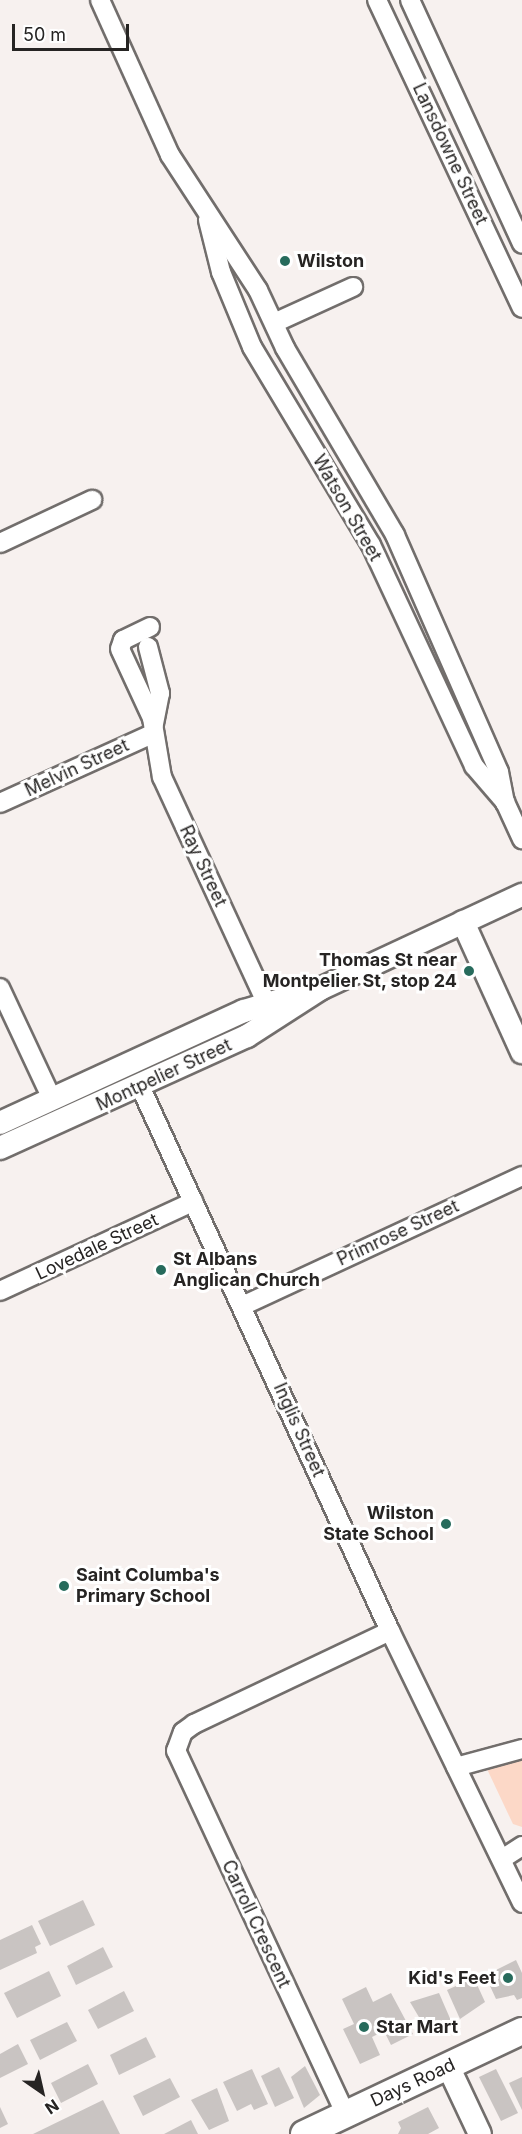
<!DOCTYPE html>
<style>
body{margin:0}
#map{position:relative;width:522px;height:2134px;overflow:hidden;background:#f7f1ef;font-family:Inter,sans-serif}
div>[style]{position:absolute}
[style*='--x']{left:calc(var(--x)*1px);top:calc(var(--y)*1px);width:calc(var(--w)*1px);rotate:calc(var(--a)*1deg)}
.green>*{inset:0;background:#fcd8c7}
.building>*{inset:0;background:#c9c4c2}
.roads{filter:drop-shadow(2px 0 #726e6c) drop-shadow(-2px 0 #726e6c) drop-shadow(0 2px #726e6c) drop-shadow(0 -2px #726e6c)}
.minor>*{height:18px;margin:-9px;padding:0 9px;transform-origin:9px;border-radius:9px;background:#fff}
.tertiary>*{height:22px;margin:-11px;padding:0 11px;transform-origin:11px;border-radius:11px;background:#fff}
.secondary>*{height:26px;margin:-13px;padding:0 13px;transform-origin:13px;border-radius:13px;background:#fff}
.dots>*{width:16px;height:16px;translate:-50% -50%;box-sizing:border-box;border:3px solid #fff;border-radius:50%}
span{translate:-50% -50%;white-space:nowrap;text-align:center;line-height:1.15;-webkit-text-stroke:6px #fff;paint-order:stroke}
.street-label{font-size:18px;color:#262423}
.poi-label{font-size:18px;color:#262423;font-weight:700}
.left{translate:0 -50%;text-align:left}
.right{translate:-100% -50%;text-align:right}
.north{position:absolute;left:12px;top:2062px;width:60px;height:60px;-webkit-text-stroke:4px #fff;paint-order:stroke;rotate:146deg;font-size:16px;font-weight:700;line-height:24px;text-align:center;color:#262423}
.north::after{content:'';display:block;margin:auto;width:21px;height:27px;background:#262423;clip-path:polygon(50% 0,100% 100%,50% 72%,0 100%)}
.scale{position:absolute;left:12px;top:24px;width:117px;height:27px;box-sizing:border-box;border:3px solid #262423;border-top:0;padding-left:8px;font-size:18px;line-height:21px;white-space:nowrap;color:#262423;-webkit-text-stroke:4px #fff;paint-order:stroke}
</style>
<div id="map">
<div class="green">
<div style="clip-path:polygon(522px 1760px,522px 1827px,513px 1824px,487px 1769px)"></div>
</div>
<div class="building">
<div style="clip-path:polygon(83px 1900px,95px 1925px,50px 1946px,38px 1921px)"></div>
<div style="clip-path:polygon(32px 1925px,41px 1944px,35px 1947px,37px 1953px,0 1970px,0 1940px)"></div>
<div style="clip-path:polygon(103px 1947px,113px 1967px,76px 1985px,67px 1966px)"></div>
<div style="clip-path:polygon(516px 1960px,522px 1973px,522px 1998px,517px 2000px,514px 1995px,496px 1999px,490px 1986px,497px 1983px,492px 1972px)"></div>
<div style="clip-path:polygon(49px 1971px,61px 1996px,17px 2018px,4px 1993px)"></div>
<div style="clip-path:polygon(474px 1978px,485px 2002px,460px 2019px,447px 1990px)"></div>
<div style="clip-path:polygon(366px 1987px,373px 2002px,391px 1993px,413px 2034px,391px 2045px,384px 2031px,372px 2037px,380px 2055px,360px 2064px,343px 2029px,354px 2024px,342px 1999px)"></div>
<div style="clip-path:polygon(124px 1991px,134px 2011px,98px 2029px,88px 2010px)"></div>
<div style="clip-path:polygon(439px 1993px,452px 2023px,426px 2029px,410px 2002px)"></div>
<div style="clip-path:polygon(67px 2022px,77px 2041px,40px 2060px,30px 2040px)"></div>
<div style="clip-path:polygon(146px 2037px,156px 2057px,119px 2075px,110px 2055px)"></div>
<div style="clip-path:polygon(18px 2044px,28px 2064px,0 2078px,0 2054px)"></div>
<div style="clip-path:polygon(88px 2064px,98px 2084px,61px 2103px,51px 2083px)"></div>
<div style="clip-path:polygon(305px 2066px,320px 2095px,304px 2108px,291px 2077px)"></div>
<div style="clip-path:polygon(279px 2067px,294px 2098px,275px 2107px,261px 2076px)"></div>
<div style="clip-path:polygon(252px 2069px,268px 2104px,254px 2110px,251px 2104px,237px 2111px,223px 2082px)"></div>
<div style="clip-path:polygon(496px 2069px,518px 2113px,501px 2121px,479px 2077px)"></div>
<div style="clip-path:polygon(522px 2077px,522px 2110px,509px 2083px)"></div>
<div style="clip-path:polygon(170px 2078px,180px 2097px,143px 2116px,133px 2096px)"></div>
<div style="clip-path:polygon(217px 2088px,229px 2121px,209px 2130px,191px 2100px)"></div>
<div style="clip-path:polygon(103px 2100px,120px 2134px,33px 2134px)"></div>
<div style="clip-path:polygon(0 2107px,8px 2124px,0 2128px)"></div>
<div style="clip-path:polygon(428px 2107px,439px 2128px,428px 2134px,398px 2134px,401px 2128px,398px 2122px)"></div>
<div style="clip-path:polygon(191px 2120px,198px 2134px,164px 2134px)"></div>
</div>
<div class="roads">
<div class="minor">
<div style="--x:100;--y:0;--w:170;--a:65.7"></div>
<div style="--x:170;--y:155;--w:161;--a:56.9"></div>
<div style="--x:258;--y:290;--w:64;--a:65"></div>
<div style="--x:285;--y:348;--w:217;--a:59.5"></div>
<div style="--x:395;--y:535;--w:259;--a:66.3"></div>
<div style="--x:499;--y:772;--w:31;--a:79"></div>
<div style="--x:505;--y:802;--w:41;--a:65.3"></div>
<div style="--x:377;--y:0;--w:340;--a:64.8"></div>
<div style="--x:410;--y:0;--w:268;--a:65.3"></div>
<div style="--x:208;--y:220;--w:54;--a:76"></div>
<div style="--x:221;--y:272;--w:81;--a:67.5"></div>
<div style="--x:252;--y:347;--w:231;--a:59"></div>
<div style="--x:371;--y:545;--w:244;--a:65"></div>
<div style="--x:474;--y:766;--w:48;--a:49.3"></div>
<div style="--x:274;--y:323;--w:87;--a:-24.5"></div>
<div style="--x:0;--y:543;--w:102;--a:-25.1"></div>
<div style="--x:150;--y:627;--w:30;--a:154"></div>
<div style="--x:123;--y:640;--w:9;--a:108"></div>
<div style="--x:120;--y:649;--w:76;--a:65.1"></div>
<div style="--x:152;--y:718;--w:60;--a:80.4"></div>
<div style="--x:162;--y:777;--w:248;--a:65.2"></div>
<div style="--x:148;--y:647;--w:48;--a:75.4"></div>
<div style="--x:160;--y:693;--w:33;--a:101"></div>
<div style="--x:0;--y:803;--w:169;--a:-24.4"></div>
<div style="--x:0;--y:988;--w:123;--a:64.9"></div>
<div style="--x:140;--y:1086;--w:600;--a:65.36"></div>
<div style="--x:390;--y:1631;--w:302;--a:64.1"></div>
<div style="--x:0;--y:1291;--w:213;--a:-24.8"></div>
<div style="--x:242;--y:1306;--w:309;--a:-24.9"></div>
<div style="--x:456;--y:1767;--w:68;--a:-15.3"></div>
<div style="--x:502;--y:1859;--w:24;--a:-33"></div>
<div style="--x:346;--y:2115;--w:402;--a:-115"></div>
<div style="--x:176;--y:1751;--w:20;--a:-70"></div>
<div style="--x:183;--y:1732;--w:14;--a:-36"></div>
<div style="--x:194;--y:1724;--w:217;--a:-25.4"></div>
</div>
<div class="tertiary">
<div style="--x:463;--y:922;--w:143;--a:65.6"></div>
<div style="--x:0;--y:1123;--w:268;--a:-24.7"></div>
<div style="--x:244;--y:1011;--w:69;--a:-16.9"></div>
<div style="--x:0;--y:1148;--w:271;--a:-24.4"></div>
<div style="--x:247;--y:1036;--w:87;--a:-32.8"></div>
<div style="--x:320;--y:989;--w:223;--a:-25"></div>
<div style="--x:448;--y:2066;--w:75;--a:64.8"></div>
</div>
<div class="secondary">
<div style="--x:304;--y:2134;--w:241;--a:-25.3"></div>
</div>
</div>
<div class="dots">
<div style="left:285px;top:261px;background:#276b5c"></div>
<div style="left:469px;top:971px;background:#276b5c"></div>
<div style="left:161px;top:1270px;background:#276b5c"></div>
<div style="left:446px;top:1524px;background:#276b5c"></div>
<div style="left:64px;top:1586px;background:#276b5c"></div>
<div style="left:508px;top:1978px;background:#276b5c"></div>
<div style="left:364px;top:2027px;background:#276b5c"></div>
</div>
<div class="street-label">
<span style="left:450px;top:154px;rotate:65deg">Lansdowne Street</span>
<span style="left:347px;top:508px;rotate:60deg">Watson Street</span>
<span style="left:77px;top:768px;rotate:-25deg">Melvin Street</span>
<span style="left:203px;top:866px;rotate:65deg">Ray Street</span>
<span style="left:164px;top:1075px;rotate:-25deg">Montpelier Street</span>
<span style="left:398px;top:1233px;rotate:-25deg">Primrose Street</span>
<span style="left:97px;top:1247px;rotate:-25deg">Lovedale Street</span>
<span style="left:299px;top:1430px;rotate:66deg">Inglis Street</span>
<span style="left:256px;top:1924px;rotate:65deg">Carroll Crescent</span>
<span style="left:413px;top:2083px;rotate:-25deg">Days Road</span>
</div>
<div class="poi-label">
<span class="left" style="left:297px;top:261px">Wilston</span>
<span class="right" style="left:457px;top:971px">Thomas St near<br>Montpelier St, stop 24</span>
<span class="left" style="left:173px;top:1270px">St Albans<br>Anglican Church</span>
<span class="right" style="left:434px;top:1524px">Wilston<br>State School</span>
<span class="left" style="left:76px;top:1586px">Saint Columba's<br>Primary School</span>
<span class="right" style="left:496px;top:1978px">Kid's Feet</span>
<span class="left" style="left:376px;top:2027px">Star Mart</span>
</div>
<div class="north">N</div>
<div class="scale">50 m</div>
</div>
